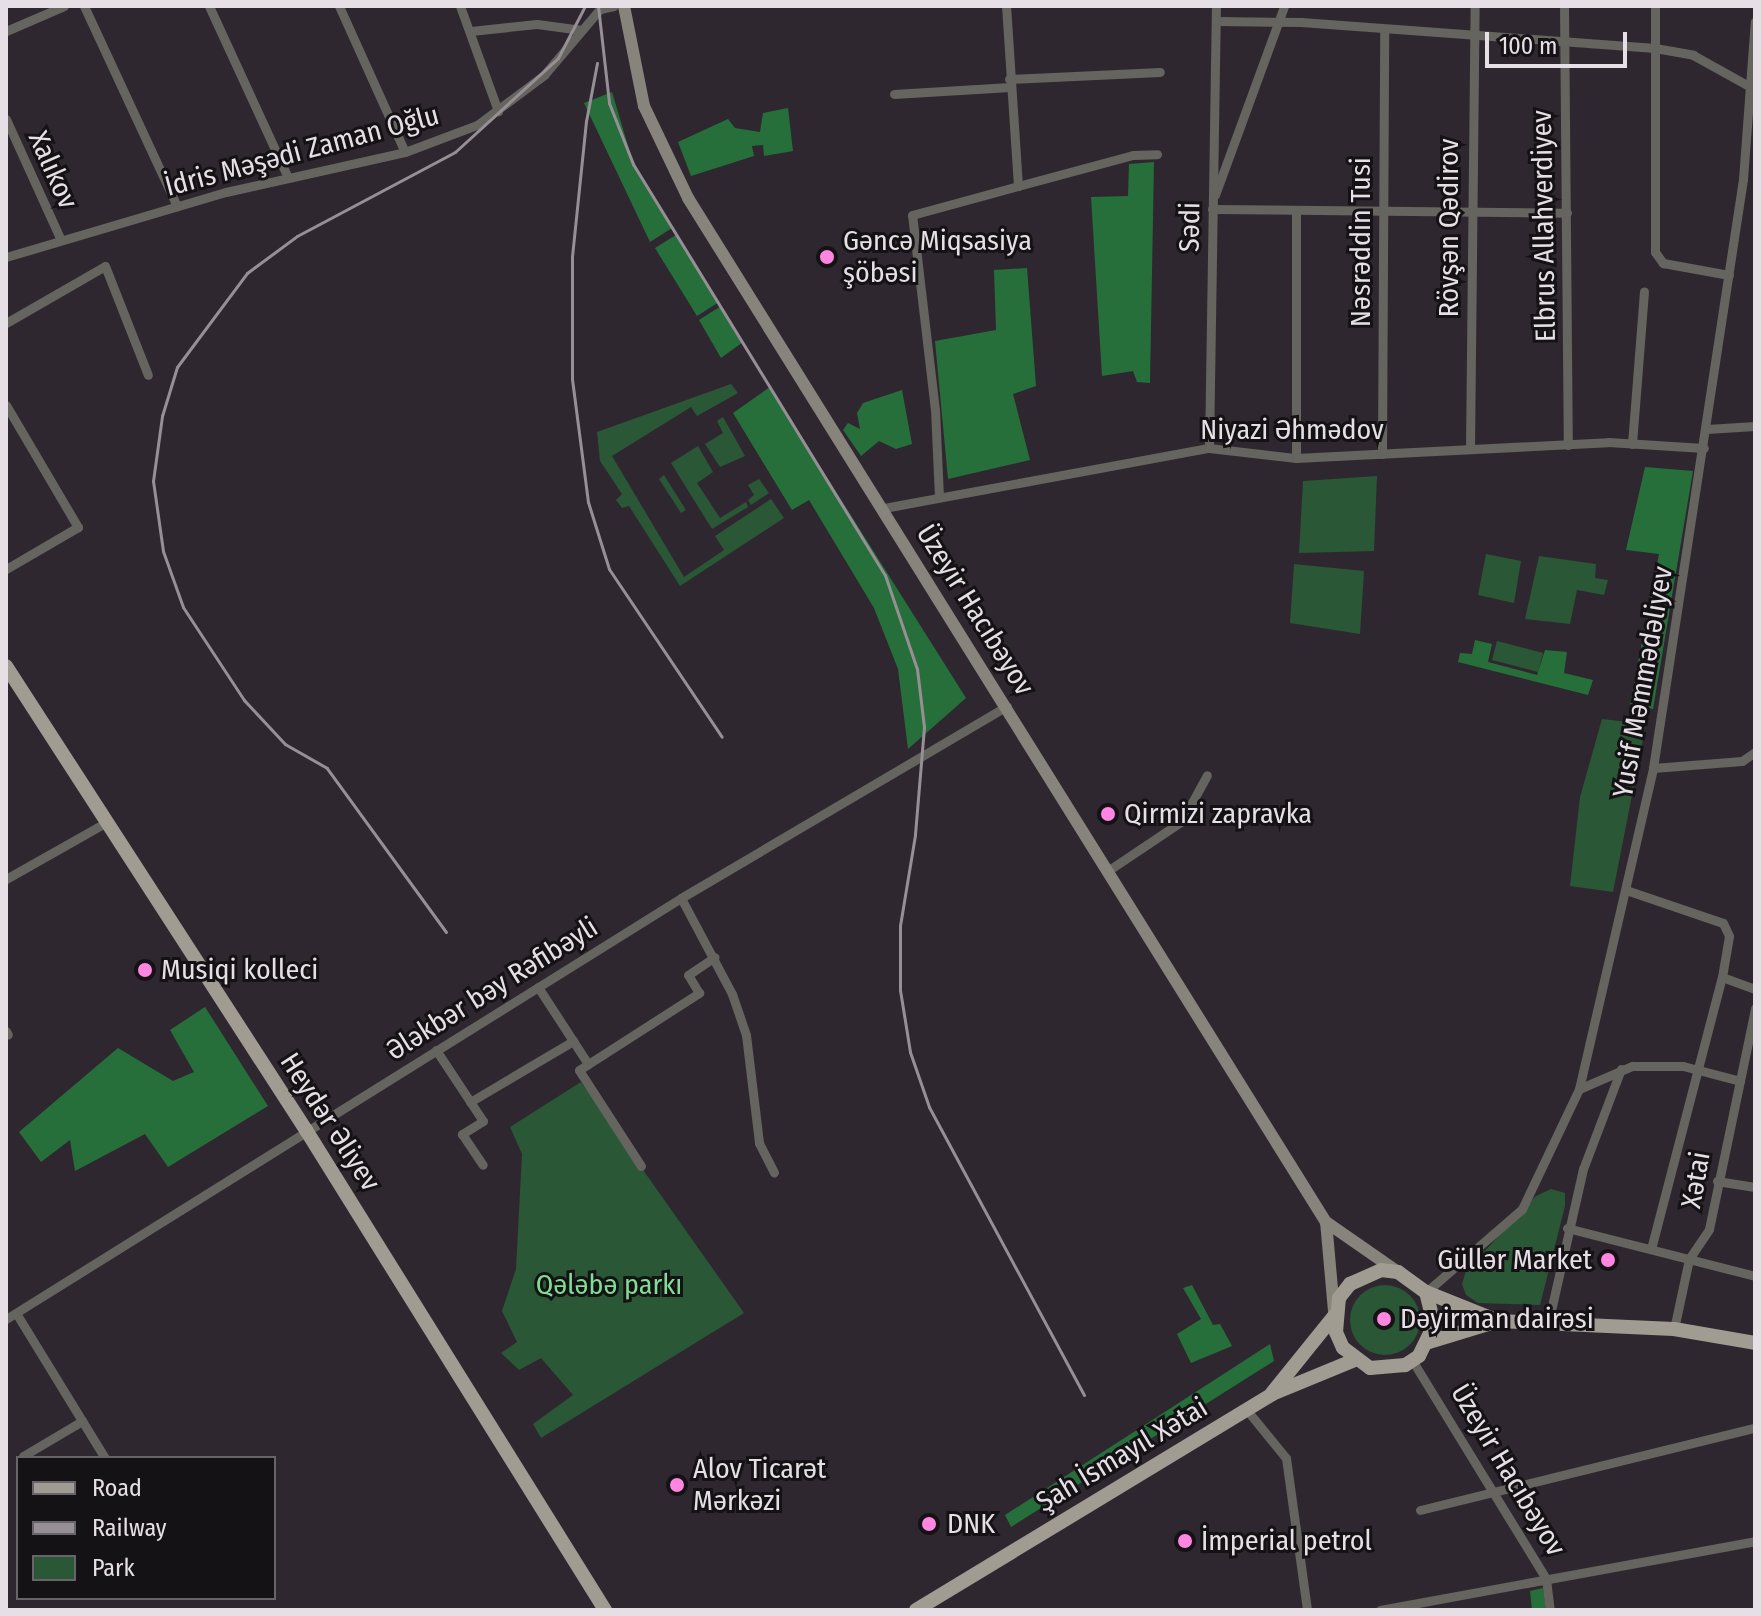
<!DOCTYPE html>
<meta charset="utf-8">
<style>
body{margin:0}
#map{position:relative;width:1761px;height:1616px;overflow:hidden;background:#2f2730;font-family:"Fira Sans Condensed",sans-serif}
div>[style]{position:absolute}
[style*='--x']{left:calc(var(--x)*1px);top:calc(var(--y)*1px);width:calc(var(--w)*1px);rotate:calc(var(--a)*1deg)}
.green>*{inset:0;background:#2a5735}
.round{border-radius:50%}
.forest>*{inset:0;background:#266f3b}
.minor>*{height:9px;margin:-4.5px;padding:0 4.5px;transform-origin:4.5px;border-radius:4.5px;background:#65645e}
.secondary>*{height:12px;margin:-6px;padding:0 6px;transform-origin:6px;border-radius:6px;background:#86847b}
.primary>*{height:14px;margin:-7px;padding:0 7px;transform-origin:7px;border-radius:7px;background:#a09c91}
.rail>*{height:3px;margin:-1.5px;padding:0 1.5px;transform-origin:1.5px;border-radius:1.5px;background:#968f96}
.dots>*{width:22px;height:22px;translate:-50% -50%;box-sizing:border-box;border:4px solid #151215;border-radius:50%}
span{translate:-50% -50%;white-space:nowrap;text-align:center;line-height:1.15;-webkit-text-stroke:6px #151215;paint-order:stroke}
.street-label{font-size:28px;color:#e6e0e6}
.poi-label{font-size:28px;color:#e6e0e6}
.left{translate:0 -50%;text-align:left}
.right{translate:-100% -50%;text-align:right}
.park-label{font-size:28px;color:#7ede94}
.frame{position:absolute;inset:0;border:8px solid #e6e0e6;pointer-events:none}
.legend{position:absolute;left:16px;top:1456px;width:260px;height:144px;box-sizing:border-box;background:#151215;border:2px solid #696469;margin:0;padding:10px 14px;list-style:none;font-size:24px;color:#e6e0e6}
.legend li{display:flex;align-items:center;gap:16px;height:40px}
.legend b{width:40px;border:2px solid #696469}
.scale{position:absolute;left:1485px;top:32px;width:142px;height:36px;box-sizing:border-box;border:4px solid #e6e0e6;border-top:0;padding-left:10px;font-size:24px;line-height:28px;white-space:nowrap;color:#e6e0e6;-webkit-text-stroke:6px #151215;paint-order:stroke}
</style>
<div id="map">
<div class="green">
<div style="clip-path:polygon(731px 384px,738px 393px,697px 416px,691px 407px,612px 456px,684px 577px,724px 550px,715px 536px,771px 499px,784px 518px,680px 586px,629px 506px,622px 508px,616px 500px,622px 494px,600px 461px,597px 432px)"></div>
<div style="clip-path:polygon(723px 417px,745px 456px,720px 467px,705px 444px,723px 433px,717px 421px)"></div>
<div style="clip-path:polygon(698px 446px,713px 472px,697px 483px,720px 518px,746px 502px,748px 507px,712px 529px,671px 463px)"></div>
<div style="clip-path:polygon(664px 475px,686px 510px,681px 513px,659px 479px)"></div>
<div style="clip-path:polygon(1377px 476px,1374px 551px,1299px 553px,1303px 481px)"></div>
<div style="clip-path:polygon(759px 479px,769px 493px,751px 505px,748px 500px,754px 495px,748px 485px)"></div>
<div style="clip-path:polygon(1486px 554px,1521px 561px,1514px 603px,1478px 595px)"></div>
<div style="clip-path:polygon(1539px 556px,1596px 564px,1595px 578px,1608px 580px,1604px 595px,1577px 590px,1570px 624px,1525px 619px)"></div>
<div style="clip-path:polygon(1294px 564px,1364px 571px,1360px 634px,1290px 623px)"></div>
<div style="clip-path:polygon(1497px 641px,1543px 653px,1538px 672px,1492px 660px)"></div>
<div style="clip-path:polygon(1602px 719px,1646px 724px,1613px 892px,1570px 886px,1580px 797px)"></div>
<div style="clip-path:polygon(581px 1082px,744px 1313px,541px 1438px,533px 1424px,573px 1395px,541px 1358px,519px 1370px,501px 1353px,517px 1342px,502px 1311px,516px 1269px,522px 1154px,510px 1127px)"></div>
<div style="clip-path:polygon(1551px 1189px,1565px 1193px,1565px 1206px,1540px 1305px,1478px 1303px,1466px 1295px,1462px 1284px,1466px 1271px,1536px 1196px)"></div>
<div class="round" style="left:1350px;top:1285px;width:70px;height:70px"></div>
</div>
<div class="forest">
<div style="clip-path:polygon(612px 92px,634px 166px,672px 228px,650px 242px,584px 103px)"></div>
<div style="clip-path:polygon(788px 108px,793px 151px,764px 156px,763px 145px,752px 146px,754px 156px,691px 176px,678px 142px,728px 119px,735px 128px,760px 132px,763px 113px)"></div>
<div style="clip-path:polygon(1154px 162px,1150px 383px,1137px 382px,1133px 371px,1102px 376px,1091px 197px,1128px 196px,1129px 164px)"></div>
<div style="clip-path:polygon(676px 235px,719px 302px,697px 316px,655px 248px)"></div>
<div style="clip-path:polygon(1027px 268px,1036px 386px,1013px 394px,1030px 460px,948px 479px,935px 341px,996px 330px,994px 270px)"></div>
<div style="clip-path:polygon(721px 306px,743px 342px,721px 358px,699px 320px)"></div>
<div style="clip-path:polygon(770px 387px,966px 698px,908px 749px,898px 669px,874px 608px,809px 500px,792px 510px,733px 413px)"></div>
<div style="clip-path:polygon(902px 390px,912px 444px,896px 449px,879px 441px,861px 456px,843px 430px,848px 423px,860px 429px,857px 413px,863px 403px)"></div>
<div style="clip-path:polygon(1645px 467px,1693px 471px,1653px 709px,1630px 704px,1659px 554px,1626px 550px)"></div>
<div style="clip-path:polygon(1475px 640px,1492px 644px,1488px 662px,1537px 675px,1545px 650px,1567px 652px,1564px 673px,1593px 680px,1588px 695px,1458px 662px,1460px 653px,1472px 654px)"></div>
<div style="clip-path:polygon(205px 1007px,268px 1106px,168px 1167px,145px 1134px,75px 1171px,70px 1140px,41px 1162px,19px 1132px,118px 1048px,173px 1081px,194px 1072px,170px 1030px)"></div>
<div style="clip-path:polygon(1192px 1285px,1213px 1325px,1220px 1324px,1232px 1346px,1191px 1363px,1177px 1334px,1201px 1319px,1183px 1288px)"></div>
<div style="clip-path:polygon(1270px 1344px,1274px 1361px,1011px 1527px,1005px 1515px)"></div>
<div style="clip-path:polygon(1543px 1588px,1546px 1610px,1532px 1610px,1530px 1591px)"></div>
</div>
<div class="minor">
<div style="--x:84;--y:6;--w:221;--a:65.1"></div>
<div style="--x:209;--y:6;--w:189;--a:65.3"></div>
<div style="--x:339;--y:6;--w:160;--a:65.7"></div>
<div style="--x:460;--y:6;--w:112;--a:70.1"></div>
<div style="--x:1564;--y:6;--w:439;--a:89.5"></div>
<div style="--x:1655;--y:6;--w:246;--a:90"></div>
<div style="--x:1655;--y:252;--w:14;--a:54"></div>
<div style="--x:1663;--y:263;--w:67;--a:10.3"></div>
<div style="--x:1216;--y:21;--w:85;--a:0.7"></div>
<div style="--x:1301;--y:22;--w:355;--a:4.2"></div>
<div style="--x:1655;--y:48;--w:39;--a:10"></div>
<div style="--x:1693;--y:55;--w:62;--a:29.1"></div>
<div style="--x:6;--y:31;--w:63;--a:-23.3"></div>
<div style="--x:471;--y:31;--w:66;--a:-6.1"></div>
<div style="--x:537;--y:24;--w:45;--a:7.6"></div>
<div style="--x:1009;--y:79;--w:151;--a:-2.7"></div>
<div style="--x:894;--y:94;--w:116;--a:-3.5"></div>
<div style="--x:6;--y:119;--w:133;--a:65.6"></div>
<div style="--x:1018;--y:186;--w:119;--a:-15.1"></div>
<div style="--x:1133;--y:155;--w:24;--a:-2"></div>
<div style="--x:1215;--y:195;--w:201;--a:-69.9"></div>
<div style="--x:1212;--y:209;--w:355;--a:0.6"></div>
<div style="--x:6;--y:257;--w:229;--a:-16.5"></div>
<div style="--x:226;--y:192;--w:183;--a:-12.6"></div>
<div style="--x:405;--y:152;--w:77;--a:-20.6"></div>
<div style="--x:477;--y:125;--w:84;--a:-36.7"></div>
<div style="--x:544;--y:75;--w:87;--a:-49.7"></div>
<div style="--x:600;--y:9;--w:14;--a:-12"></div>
<div style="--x:6;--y:323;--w:114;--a:-29.9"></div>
<div style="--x:105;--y:266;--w:117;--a:68.5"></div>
<div style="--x:6;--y:405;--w:142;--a:59.5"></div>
<div style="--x:78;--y:527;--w:83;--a:149.7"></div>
<div style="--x:1707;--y:429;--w:48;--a:-3.6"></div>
<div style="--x:1632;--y:444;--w:153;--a:-85.5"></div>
<div style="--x:1209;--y:448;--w:442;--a:-89.1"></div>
<div style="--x:1470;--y:449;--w:443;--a:-89.4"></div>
<div style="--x:1382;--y:454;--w:424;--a:-89.7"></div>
<div style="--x:1296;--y:458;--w:248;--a:-90"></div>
<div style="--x:939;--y:497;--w:87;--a:-92.6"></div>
<div style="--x:935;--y:410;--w:196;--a:-96.7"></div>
<div style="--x:912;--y:215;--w:110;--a:-15.3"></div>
<div style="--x:1018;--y:186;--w:180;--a:-93.8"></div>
<div style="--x:884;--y:508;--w:330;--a:-10.5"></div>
<div style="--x:1209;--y:448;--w:88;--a:6.6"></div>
<div style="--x:1296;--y:458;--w:312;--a:-2.9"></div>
<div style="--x:1608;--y:442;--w:96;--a:3.6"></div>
<div style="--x:1653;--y:768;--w:89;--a:-4.5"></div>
<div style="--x:1742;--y:761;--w:16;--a:-35"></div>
<div style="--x:1109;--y:870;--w:88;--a:-33.9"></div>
<div style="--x:1182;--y:821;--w:52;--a:-61.5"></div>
<div style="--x:6;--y:879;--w:114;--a:-29.5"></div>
<div style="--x:1626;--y:890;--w:102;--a:18.8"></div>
<div style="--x:1723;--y:923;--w:14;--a:65"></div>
<div style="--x:1729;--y:936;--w:42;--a:99.7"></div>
<div style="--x:1722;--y:977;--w:35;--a:20"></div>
<div style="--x:681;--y:898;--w:109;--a:62"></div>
<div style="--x:732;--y:994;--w:43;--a:71.1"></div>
<div style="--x:746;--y:1035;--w:109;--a:83.1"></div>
<div style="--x:759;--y:1143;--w:33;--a:63"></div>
<div style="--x:538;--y:987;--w:92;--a:57"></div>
<div style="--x:6;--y:1031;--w:4;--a:63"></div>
<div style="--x:436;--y:1050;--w:85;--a:56.5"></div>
<div style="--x:483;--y:1121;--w:25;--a:148"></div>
<div style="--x:462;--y:1134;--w:37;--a:56"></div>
<div style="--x:1579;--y:1089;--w:58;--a:-23.5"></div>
<div style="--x:1632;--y:1066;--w:51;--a:0"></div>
<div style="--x:1683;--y:1066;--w:59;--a:14.7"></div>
<div style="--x:470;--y:1102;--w:120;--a:-30.6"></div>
<div style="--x:641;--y:1166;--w:114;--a:-122.9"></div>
<div style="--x:579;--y:1070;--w:143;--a:-32.7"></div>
<div style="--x:699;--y:993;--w:21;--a:-121"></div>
<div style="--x:688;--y:975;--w:32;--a:-34"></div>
<div style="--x:1717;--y:1181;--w:38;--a:9"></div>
<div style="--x:1567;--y:1228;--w:194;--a:14.3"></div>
<div style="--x:1651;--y:1249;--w:281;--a:-75.4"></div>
<div style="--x:1426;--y:1292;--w:127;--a:-40.8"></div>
<div style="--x:1522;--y:1209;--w:133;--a:-64.6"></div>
<div style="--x:1579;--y:1089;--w:329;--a:-77"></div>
<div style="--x:1653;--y:768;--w:596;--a:-81.31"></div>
<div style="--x:1743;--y:179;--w:158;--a:-85.7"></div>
<div style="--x:16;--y:1313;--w:170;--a:58.5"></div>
<div style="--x:6;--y:1319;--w:796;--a:-31.95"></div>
<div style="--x:681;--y:898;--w:378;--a:-30.5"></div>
<div style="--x:1548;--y:1324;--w:159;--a:-77.3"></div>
<div style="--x:1583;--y:1169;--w:107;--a:-69.2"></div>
<div style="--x:1674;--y:1329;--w:72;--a:-77.9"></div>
<div style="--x:1689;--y:1259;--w:36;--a:-56"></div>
<div style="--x:1709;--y:1229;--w:226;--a:-78.2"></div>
<div style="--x:1412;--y:1360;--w:257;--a:58.5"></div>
<div style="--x:1546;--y:1579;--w:31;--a:83"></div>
<div style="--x:1246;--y:1409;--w:63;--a:50.8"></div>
<div style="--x:1286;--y:1458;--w:153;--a:82.1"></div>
<div style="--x:23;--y:1456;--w:69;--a:-30.7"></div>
<div style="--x:1420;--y:1510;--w:345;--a:-13.8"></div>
<div style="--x:1380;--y:1610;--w:381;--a:-10.4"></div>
</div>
<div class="secondary">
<div style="--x:624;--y:6;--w:102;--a:78.7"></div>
<div style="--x:644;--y:106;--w:102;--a:64.4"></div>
<div style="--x:688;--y:198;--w:1206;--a:58.08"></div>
<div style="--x:1334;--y:1311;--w:89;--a:-95.1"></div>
<div style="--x:1326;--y:1222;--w:88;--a:34.8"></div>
</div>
<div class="primary">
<div style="--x:6;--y:666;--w:553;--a:57.12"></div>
<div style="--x:306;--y:1130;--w:566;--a:58.08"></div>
<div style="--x:1426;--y:1292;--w:34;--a:76"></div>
<div style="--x:1434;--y:1325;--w:34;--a:116"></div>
<div style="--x:1419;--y:1356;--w:17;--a:147"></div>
<div style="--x:1405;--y:1365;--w:35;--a:175"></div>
<div style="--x:1370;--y:1368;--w:34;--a:-143"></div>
<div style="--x:1343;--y:1348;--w:17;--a:-114"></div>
<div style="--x:1336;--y:1332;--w:34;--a:-85"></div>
<div style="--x:1339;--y:1298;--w:18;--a:-52"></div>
<div style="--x:1350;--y:1284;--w:34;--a:-24"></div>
<div style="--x:1381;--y:1270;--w:17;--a:7"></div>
<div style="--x:1398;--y:1272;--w:34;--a:36"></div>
<div style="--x:1426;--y:1292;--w:78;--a:21.9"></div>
<div style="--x:1498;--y:1321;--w:176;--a:2.6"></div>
<div style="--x:1674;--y:1329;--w:82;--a:9.8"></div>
<div style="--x:1429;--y:1342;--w:72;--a:-16.9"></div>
<div style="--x:1272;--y:1393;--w:100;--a:-51.1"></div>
<div style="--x:916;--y:1610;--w:416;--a:-31.2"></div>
<div style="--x:1272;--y:1394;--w:90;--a:-22.3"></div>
</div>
<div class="rail">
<div style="--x:598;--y:6;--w:98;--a:83.5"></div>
<div style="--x:609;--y:103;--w:66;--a:68.5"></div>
<div style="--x:633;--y:164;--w:482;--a:58.5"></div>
<div style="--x:885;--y:575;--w:99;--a:71.2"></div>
<div style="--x:917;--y:669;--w:58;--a:83.1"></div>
<div style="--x:924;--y:727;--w:108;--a:94.8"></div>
<div style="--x:915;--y:835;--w:92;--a:99.4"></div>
<div style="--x:900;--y:926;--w:64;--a:90"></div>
<div style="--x:900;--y:990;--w:63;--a:80.8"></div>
<div style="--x:910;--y:1052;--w:58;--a:70.9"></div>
<div style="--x:929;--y:1107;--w:327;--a:61.7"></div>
<div style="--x:597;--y:63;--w:59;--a:100.7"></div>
<div style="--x:586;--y:121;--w:136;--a:95.9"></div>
<div style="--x:572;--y:256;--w:123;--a:90"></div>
<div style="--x:572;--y:379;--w:124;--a:82.6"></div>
<div style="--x:588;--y:502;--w:70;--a:72.6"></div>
<div style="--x:609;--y:569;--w:202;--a:56.1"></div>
<div style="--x:446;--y:932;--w:203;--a:-126"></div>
<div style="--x:327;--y:768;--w:48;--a:-150.3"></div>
<div style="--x:285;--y:744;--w:60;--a:-133"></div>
<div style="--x:244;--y:700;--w:111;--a:-123.3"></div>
<div style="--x:183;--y:607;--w:59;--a:-109.7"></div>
<div style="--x:163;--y:551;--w:71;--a:-98.1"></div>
<div style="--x:153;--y:481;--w:66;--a:-82.1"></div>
<div style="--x:162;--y:416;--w:51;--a:-73"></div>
<div style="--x:177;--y:367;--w:117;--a:-53.3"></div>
<div style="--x:247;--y:273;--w:62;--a:-36.5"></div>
<div style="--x:297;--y:236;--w:179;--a:-28"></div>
<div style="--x:455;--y:152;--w:139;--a:-42.4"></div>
<div style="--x:558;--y:58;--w:59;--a:-62.6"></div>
</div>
<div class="dots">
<div style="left:827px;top:257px;background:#fe85e0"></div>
<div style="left:1108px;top:814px;background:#fe85e0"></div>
<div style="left:145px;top:970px;background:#fe85e0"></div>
<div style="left:1608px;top:1260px;background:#fe85e0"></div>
<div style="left:1384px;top:1319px;background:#fe85e0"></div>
<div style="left:677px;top:1485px;background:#fe85e0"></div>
<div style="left:929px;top:1524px;background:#fe85e0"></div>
<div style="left:1185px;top:1541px;background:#fe85e0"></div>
</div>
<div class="street-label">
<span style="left:302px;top:151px;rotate:-15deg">İdris Məşədi Zaman Oğlu</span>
<span style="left:53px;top:170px;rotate:66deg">Xalıkov</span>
<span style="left:1544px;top:226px;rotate:-91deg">Elbrus Allahverdiyev</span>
<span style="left:1190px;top:227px;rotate:-89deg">Sədi</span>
<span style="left:1449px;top:228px;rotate:-90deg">Rövşən Qədirov</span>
<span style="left:1361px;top:242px;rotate:-90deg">Nəsrəddin Tusi</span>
<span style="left:1292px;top:430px">Niyazi Əhmədov</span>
<span style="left:975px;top:610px;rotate:58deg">Üzeyir Hacıbəyov</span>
<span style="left:1643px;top:682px;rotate:-80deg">Yusif Məmmədəliyev</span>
<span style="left:492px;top:989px;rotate:-32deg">Ələkbər bəy Rəfibəyli</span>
<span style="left:330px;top:1122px;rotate:57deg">Heydər Əliyev</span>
<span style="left:1696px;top:1180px;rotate:-80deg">Xətai</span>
<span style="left:1122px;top:1455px;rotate:-31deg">Şah İsmayıl Xətai</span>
<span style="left:1508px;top:1470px;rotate:59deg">Üzeyir Hacıbəyov</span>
</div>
<div class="poi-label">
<span class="left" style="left:843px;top:257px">Gəncə Miqsasiya<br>şöbəsi</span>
<span class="left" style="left:1124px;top:814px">Qirmizi zapravka</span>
<span class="left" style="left:161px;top:970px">Musiqi kolleci</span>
<span class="right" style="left:1592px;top:1260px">Güllər Market</span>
<span class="left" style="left:1400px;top:1319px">Dəyirman dairəsi</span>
<span class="left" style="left:693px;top:1485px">Alov Ticarət<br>Mərkəzi</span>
<span class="left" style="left:947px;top:1524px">DNK</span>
<span class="left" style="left:1201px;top:1541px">İmperial petrol</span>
</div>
<div class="park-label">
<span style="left:609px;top:1285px">Qələbə parkı</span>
</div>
<div class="frame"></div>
<ul class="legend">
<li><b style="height:10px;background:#a09c91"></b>Road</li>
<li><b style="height:10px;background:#968f96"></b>Railway</li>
<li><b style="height:22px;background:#2a5735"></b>Park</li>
</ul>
<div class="scale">100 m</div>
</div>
